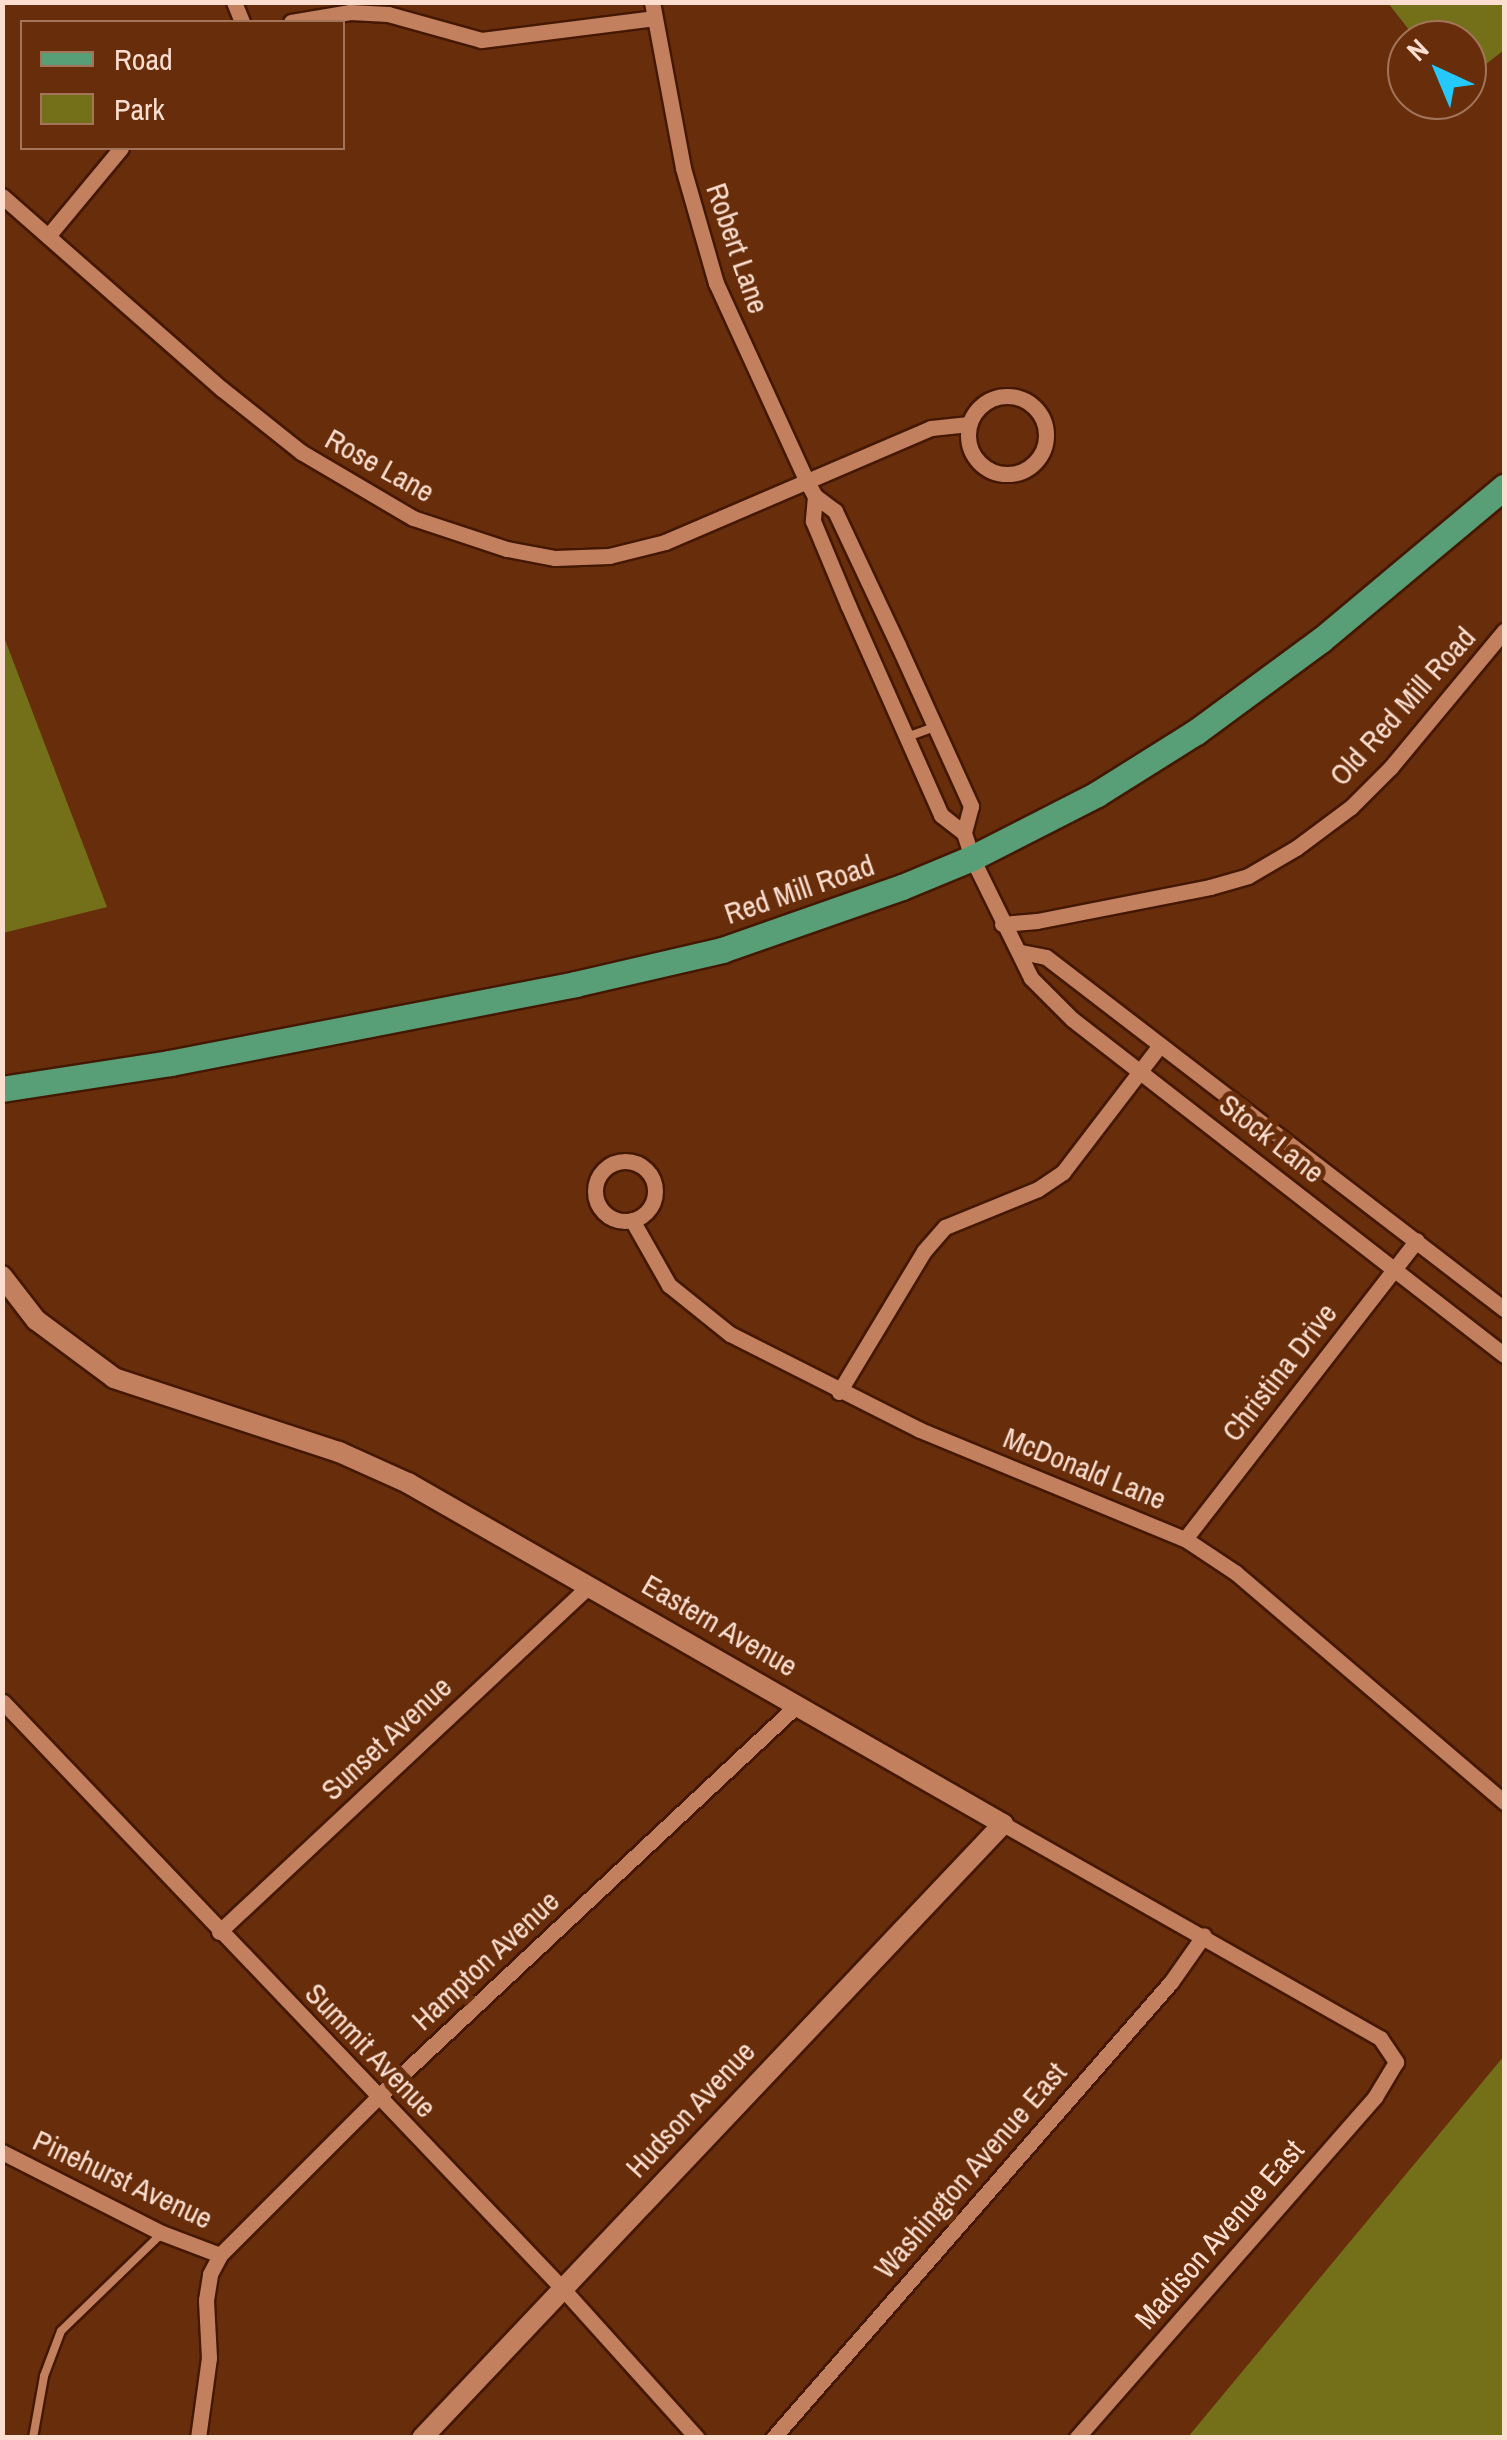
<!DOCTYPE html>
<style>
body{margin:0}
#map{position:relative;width:1507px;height:2440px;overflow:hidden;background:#682d0a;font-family:"Archivo Narrow",sans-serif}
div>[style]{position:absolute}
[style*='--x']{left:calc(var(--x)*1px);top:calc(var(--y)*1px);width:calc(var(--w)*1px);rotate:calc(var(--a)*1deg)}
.green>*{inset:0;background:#74701a}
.roads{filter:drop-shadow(2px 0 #441800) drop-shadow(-2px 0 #441800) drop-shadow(0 2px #441800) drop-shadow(0 -2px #441800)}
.service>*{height:8px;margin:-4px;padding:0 4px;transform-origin:4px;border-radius:4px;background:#c3805f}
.minor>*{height:15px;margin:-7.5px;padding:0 7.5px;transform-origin:7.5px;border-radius:7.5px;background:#c3805f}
.minor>.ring{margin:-7.5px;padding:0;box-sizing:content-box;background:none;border:15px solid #c3805f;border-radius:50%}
.tertiary>*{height:20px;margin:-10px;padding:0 10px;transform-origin:10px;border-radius:10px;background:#c3805f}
.primary>*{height:25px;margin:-12.5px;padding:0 12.5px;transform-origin:12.5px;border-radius:12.5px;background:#589f78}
span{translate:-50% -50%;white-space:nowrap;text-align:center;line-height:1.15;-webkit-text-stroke:10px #682d0a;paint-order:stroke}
.street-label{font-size:30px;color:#fbded0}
.frame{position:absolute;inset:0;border:5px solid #fbded0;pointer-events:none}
.legend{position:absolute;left:20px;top:20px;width:325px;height:130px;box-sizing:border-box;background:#682d0a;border:2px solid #a37459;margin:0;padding:12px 18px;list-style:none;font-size:30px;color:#fbded0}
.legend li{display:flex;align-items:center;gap:20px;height:50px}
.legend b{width:50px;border:2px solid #a37459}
.north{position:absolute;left:1387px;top:20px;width:100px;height:100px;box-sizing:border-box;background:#682d0a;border:2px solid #a37459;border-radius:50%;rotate:316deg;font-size:28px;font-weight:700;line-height:40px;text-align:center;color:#fbded0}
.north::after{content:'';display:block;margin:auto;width:35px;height:45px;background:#25c9fe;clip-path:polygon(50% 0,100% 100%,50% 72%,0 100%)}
</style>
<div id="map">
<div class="green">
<div style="clip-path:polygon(1388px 3px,1504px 3px,1504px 50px,1467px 79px,1467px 40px,1417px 40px)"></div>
<div style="clip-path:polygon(2px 632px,107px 907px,3px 933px,2px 933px)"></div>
<div style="clip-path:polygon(1504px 2056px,1504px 2437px,1188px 2437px)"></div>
</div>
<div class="roads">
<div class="service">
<div style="--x:907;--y:737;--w:30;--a:-20"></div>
<div style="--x:33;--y:2438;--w:63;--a:-79.9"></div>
<div style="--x:44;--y:2376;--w:48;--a:-69.3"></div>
<div style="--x:61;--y:2331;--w:139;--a:-44.1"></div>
</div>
<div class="minor">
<div style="--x:234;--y:2;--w:22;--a:68"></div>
<div style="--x:652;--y:2;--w:169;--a:79.4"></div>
<div style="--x:683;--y:168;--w:120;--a:74"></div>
<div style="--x:716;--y:283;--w:217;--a:65.4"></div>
<div style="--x:806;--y:480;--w:18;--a:61"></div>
<div style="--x:815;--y:496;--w:25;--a:37"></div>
<div style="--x:835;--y:511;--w:148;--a:64.8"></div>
<div style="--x:898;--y:645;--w:177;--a:65.6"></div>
<div style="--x:971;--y:806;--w:28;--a:105"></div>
<div style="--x:964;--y:833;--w:26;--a:72"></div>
<div style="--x:972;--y:858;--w:134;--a:63.8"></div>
<div style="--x:1031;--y:978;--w:58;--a:45"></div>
<div style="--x:1072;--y:1019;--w:547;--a:37.87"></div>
<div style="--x:291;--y:22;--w:60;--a:-9.6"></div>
<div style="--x:350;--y:12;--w:38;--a:3"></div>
<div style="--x:388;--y:14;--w:97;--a:15.6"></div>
<div style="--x:481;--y:40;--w:174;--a:-7.2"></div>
<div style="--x:2;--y:196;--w:293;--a:41.3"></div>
<div style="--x:222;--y:389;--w:101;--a:38.6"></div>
<div style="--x:301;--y:452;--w:130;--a:30.5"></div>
<div style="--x:413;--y:518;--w:99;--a:18.3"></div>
<div style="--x:507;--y:549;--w:49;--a:10.6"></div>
<div style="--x:555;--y:558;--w:54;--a:-2.1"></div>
<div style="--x:609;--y:556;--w:58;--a:-14"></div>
<div style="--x:665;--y:542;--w:289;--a:-23.2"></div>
<div style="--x:931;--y:428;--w:38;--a:-6"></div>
<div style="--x:48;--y:236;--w:114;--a:-50.3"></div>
<div class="ring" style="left:968px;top:396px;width:63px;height:63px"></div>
<div style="--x:815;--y:496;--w:25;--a:95"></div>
<div style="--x:813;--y:521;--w:91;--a:67.4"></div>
<div style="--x:848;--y:605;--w:230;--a:66.1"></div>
<div style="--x:941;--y:815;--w:29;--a:38"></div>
<div style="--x:1002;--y:924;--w:35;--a:-5"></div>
<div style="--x:1037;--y:921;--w:176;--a:-11.1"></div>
<div style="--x:1210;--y:887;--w:40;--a:-16"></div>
<div style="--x:1248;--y:876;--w:56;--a:-30.3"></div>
<div style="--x:1296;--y:848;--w:69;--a:-36.7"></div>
<div style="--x:1351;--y:807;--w:57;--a:-45"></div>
<div style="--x:1391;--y:767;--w:177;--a:-50.3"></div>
<div style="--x:1021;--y:952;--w:25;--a:11"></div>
<div style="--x:1046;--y:957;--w:578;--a:37.54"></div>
<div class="ring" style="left:595px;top:1161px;width:45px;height:45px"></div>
<div style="--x:632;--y:1220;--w:75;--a:60.4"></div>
<div style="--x:669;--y:1285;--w:78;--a:38.8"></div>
<div style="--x:730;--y:1334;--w:213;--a:26.8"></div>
<div style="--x:920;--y:1430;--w:287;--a:22.4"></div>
<div style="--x:1185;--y:1539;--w:61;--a:33.7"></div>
<div style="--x:1236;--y:1573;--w:353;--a:40.5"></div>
<div style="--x:839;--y:1392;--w:165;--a:-58.9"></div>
<div style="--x:924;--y:1251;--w:32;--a:-49"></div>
<div style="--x:945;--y:1227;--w:100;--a:-22.2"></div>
<div style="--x:1038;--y:1189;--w:30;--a:-34"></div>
<div style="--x:1063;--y:1172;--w:160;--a:-52.6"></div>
<div style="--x:1185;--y:1539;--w:378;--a:-52.2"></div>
<div style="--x:3;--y:1702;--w:811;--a:46.35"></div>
<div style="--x:563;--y:2289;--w:200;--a:48"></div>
<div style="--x:1003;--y:1824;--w:434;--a:29.6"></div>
<div style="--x:1380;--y:2038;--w:29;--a:56"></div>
<div style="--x:1396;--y:2062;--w:41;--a:121"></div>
<div style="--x:1375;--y:2097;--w:453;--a:131.2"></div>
<div style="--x:219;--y:1932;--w:508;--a:-43.09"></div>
<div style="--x:2;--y:2152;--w:179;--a:26.9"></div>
<div style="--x:162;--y:2233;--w:62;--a:20.8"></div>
<div style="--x:198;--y:2438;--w:81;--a:-82.2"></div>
<div style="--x:209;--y:2358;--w:58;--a:-93"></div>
<div style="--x:206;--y:2300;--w:26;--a:-81"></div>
<div style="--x:210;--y:2274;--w:21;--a:-62"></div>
<div style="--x:220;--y:2255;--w:223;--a:-45"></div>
<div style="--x:378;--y:2097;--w:574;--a:-43.09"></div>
<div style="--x:773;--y:2438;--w:605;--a:-48.89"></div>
<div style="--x:1171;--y:1982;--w:57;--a:-54.9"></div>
</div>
<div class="tertiary">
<div style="--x:2;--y:1276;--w:56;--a:52.3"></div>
<div style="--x:36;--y:1320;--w:97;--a:36.6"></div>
<div style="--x:114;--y:1378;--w:237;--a:18.2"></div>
<div style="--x:339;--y:1452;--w:76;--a:24.2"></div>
<div style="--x:408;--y:1483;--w:686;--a:29.82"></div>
<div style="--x:1003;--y:1824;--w:845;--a:133.42"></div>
</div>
<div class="primary">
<div style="--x:2;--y:1089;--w:170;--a:-8.8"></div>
<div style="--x:170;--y:1063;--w:413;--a:-11"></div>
<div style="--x:575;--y:984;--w:151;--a:-13"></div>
<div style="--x:722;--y:950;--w:191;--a:-19.3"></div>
<div style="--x:902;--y:887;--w:76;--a:-22.5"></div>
<div style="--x:972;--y:858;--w:140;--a:-27.1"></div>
<div style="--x:1097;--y:794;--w:117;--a:-32.1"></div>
<div style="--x:1196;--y:732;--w:155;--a:-36.4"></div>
<div style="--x:1321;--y:640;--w:239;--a:-39.9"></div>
</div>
</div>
<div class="street-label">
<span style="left:738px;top:248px;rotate:71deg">Robert Lane</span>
<span style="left:380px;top:465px;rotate:29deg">Rose Lane</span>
<span style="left:1402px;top:706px;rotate:-48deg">Old Red Mill Road</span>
<span style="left:799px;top:889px;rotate:-19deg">Red Mill Road</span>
<span style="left:1272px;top:1138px;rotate:38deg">Stock Lane</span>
<span style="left:1279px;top:1372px;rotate:-52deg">Christina Drive</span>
<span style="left:1085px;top:1468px;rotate:22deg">McDonald Lane</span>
<span style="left:720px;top:1625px;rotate:30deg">Eastern Avenue</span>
<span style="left:386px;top:1738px;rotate:-43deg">Sunset Avenue</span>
<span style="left:485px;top:1960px;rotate:-43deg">Hampton Avenue</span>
<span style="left:371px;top:2050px;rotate:46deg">Summit Avenue</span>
<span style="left:690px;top:2109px;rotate:-47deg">Hudson Avenue</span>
<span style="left:970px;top:2170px;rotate:-49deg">Washington Avenue East</span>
<span style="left:123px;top:2179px;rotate:25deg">Pinehurst Avenue</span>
<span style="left:1219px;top:2234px;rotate:-49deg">Madison Avenue East</span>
</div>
<div class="frame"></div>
<ul class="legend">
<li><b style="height:12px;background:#589f78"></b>Road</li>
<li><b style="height:28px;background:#74701a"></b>Park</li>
</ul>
<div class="north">N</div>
</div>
